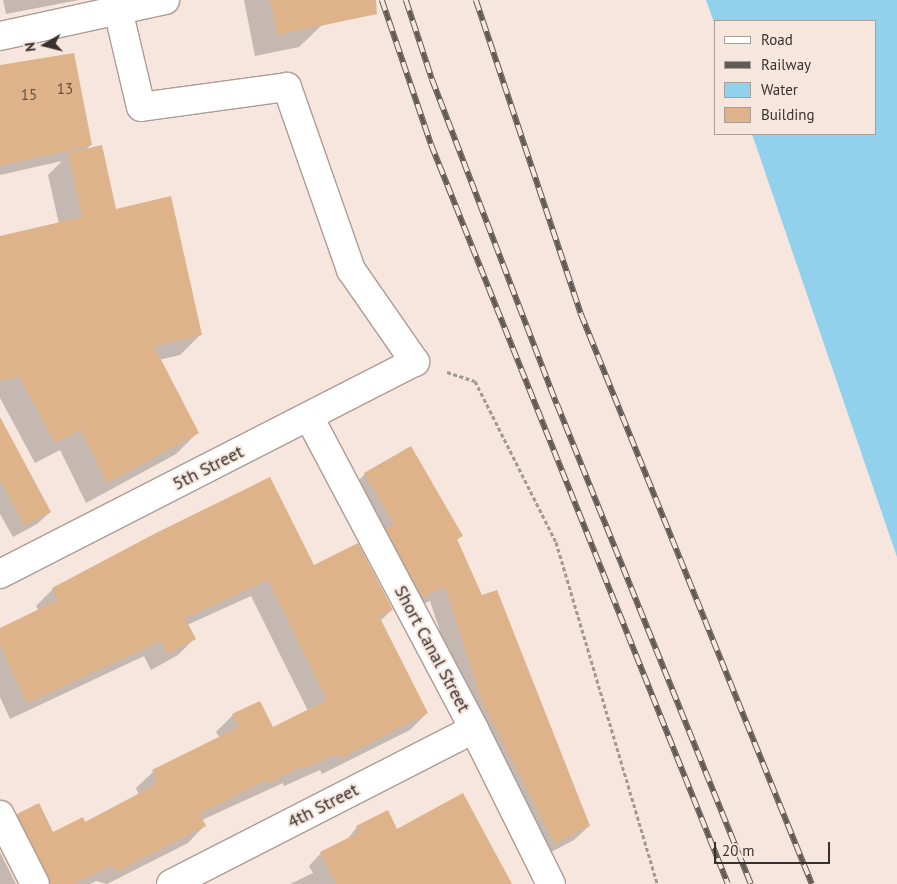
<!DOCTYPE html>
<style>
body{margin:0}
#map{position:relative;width:897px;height:884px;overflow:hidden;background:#f6e6de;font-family:"PT Sans",sans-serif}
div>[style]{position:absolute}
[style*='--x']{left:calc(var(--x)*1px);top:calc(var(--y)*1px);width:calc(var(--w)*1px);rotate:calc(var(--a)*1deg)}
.water>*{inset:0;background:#92d1eb}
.shadow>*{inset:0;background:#0003}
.building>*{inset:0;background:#deb38a}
.path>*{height:3px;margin-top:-1.5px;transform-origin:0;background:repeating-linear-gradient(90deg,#a49892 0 4px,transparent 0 6.5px)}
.roads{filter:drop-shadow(1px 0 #ab9c94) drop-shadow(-1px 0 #ab9c94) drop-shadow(0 1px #ab9c94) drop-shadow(0 -1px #ab9c94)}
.minor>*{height:28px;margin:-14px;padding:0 14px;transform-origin:14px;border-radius:14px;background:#fff}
.rail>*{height:5.5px;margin-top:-2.75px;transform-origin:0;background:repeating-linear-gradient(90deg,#f6e6de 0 11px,#635a55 0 22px);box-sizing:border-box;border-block:1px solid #635a55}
span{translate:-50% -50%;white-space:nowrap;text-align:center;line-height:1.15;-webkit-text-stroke:4px #f6e6de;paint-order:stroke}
.number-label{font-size:15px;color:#625245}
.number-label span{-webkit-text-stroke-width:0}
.street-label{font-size:18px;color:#38312e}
.legend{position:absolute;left:714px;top:20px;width:162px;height:115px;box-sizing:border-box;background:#f6e6de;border:1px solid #aa9e98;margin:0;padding:6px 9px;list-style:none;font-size:15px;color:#38312e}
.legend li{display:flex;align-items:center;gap:10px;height:25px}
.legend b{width:25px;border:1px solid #aa9e98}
.north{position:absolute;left:20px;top:20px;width:50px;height:50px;-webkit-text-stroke:4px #f6e6de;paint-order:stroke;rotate:262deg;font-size:14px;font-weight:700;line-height:20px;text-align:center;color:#38312e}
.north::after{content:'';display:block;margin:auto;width:18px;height:22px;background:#38312e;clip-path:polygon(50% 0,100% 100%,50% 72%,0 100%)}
.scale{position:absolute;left:714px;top:842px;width:116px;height:22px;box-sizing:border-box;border:2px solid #38312e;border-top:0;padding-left:6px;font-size:15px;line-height:18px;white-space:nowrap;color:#38312e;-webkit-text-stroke:4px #f6e6de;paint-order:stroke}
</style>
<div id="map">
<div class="water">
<div style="clip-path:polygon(706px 0,897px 0,897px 557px,752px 134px,876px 134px,876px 21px,716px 21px,716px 28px)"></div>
</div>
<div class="shadow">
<div style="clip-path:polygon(3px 0,79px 0,6px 14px)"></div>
<div style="clip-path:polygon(244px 0,316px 0,322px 25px,299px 47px,255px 56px)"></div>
<div style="clip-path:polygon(0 67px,91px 145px,85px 150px,115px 211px,201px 334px,180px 355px,159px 360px,197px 433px,176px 454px,86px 503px,60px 450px,35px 463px,0 398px,0 237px,59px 224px,48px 175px,62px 161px,0 175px)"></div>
<div style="clip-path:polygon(0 456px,50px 512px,37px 524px,13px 537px,0 514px)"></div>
<div style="clip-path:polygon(365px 474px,461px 536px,456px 541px,589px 826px,574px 840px,540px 858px,468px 717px,430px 601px,407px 611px,350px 489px)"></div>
<div style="clip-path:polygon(313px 567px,392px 610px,380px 621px,427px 713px,410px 730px,322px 774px,320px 770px,284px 786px,283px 783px,202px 820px,204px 826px,188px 843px,107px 884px,96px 881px,90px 884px,28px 884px,1px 832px,18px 815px,52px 833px,85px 824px,139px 795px,136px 788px,153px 772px,220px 738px,216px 732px,233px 715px,273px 729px,308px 711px,251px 596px,187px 625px,195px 638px,178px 655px,151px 670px,144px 656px,10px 719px,0 697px,0 630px,39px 611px,36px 606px,53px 589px)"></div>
<div style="clip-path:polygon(357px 827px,397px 831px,510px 884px,290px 884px,313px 873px,309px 866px,321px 853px,346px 841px)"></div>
<div style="clip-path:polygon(0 852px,16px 884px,0 884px)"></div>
</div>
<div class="building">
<div style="clip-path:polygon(270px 0,376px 0,377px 14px,277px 35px)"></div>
<div style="clip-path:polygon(74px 53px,92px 145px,0 166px,0 65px)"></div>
<div style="clip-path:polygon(102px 145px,116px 209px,171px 196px,202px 335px,154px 346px,199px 433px,107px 483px,81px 430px,55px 443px,20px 377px,0 381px,0 236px,82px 217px,68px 153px)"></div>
<div style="clip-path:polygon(0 417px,51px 512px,25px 526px,0 479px)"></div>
<div style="clip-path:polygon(411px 446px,463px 536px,457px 539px,482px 595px,497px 590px,590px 826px,555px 844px,482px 702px,445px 587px,422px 597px,386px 529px,394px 524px,364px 473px)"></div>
<div style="clip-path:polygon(270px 477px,314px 565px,358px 543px,393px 610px,379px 616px,428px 713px,339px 759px,337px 754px,301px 770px,300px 767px,268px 784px,266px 780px,200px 814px,206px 826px,116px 872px,113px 865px,74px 884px,50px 884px,17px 814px,39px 803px,53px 832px,83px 817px,85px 822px,153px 786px,157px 781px,152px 770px,239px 727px,232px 714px,260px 701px,273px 727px,327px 700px,268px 580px,185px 618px,196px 639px,168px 654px,161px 641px,27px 703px,0 645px,0 628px,58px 600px,52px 588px,156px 533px)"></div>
<div style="clip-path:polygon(463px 793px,512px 884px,336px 884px,320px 852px,360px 832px,356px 826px,388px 810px,397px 829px)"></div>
</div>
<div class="path">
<div style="--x:447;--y:372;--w:29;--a:18"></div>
<div style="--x:475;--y:381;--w:180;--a:63.3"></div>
<div style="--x:556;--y:542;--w:357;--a:73.5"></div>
</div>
<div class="roads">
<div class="minor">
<div style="--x:0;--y:36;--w:169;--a:-12.3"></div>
<div style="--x:309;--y:417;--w:353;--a:62.1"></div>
<div style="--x:474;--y:729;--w:173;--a:63.6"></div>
<div style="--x:0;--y:574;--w:466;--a:-27.1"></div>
<div style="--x:415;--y:362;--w:112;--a:-124.8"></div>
<div style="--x:351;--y:270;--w:194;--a:-109.3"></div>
<div style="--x:287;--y:87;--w:147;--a:172.2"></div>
<div style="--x:141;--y:107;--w:100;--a:-103.3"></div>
<div style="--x:0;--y:815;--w:77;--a:63.1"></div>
<div style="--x:171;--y:884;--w:340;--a:-27.1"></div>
</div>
</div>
<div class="rail">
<div style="--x:382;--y:0;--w:152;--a:71.2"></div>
<div style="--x:431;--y:144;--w:797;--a:68.13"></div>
<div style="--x:406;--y:0;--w:83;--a:71.8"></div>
<div style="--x:432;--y:79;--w:348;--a:69"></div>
<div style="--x:557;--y:404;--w:518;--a:67.99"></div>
<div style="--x:476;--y:0;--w:331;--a:71.5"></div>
<div style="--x:581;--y:314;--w:615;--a:67.94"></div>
</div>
<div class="number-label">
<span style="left:65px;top:89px">13</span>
<span style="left:29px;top:95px">15</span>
</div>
<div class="street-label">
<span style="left:208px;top:468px;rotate:-27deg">5th Street</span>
<span style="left:432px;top:649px;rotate:62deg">Short Canal Street</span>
<span style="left:323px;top:806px;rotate:-27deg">4th Street</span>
</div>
<ul class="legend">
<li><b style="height:6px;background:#fff"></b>Road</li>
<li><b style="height:6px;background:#635a55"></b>Railway</li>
<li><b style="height:14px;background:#92d1eb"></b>Water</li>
<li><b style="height:14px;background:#deb38a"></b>Building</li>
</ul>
<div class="north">N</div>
<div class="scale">20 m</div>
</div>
